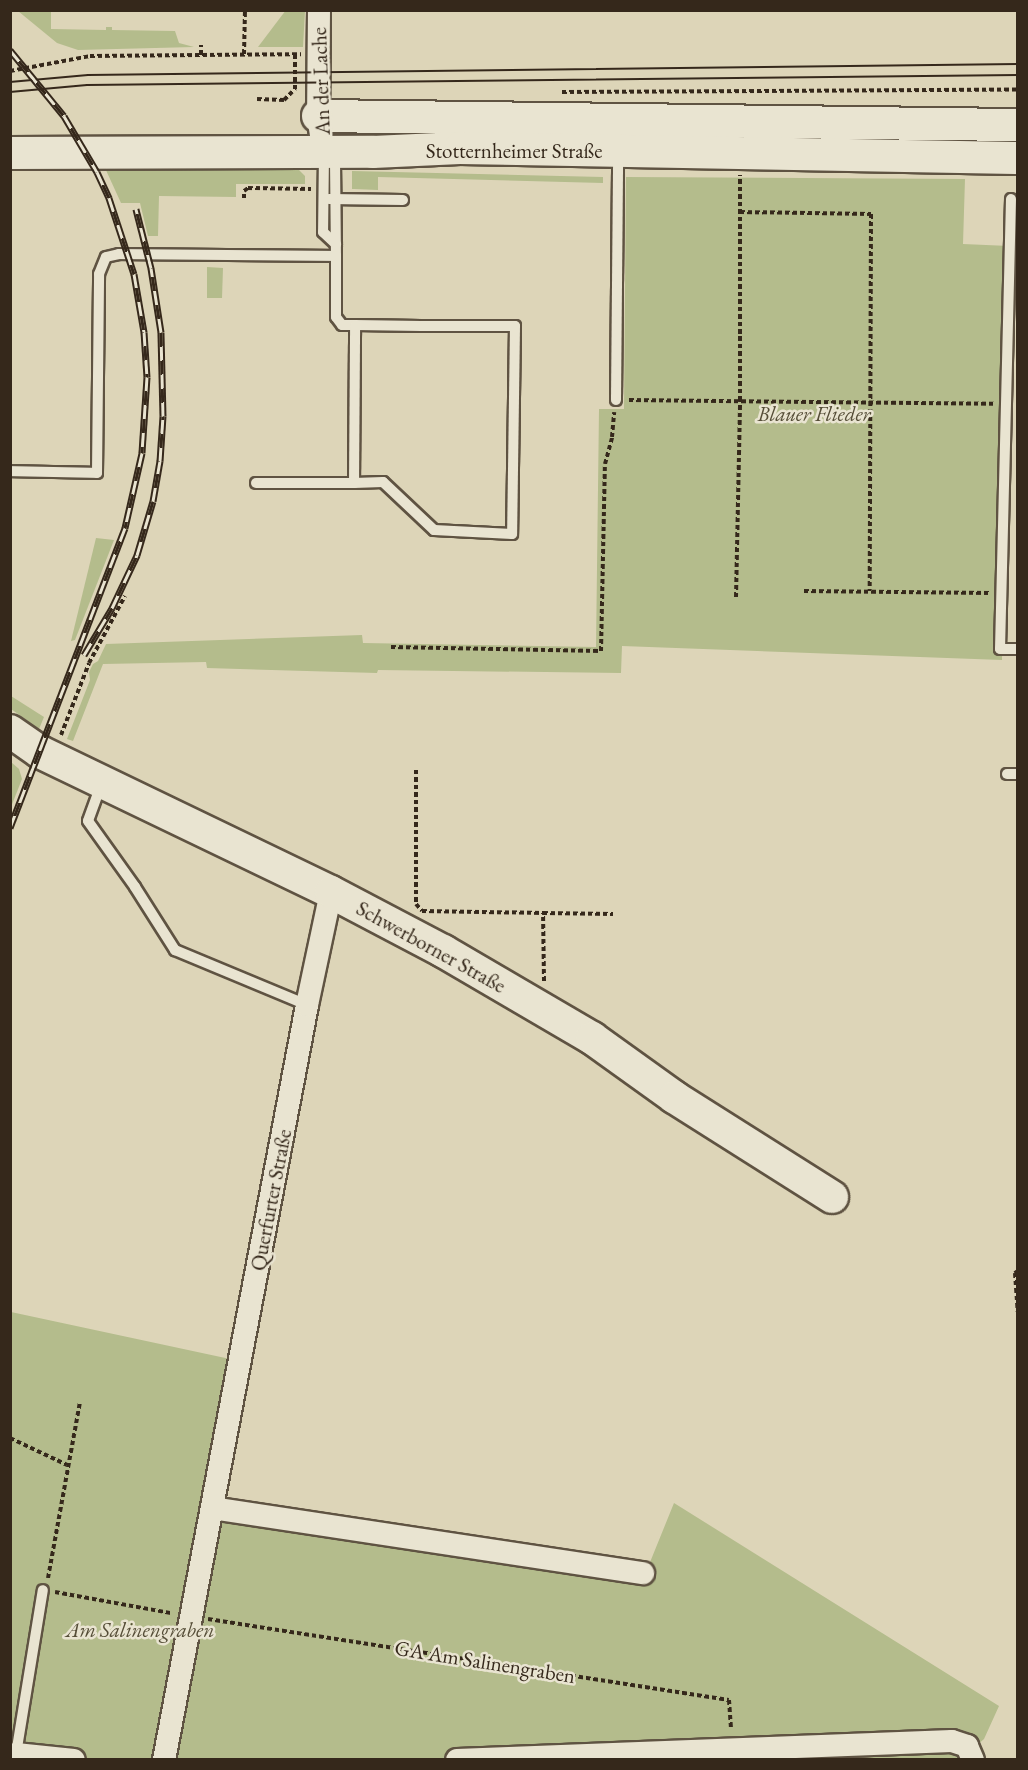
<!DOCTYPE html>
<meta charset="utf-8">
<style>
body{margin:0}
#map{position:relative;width:1028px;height:1770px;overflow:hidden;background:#ddd5b8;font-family:"EB Garamond",serif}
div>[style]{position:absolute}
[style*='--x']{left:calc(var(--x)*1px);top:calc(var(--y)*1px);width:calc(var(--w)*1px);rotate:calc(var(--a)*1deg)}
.green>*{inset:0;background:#b4bc8c}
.path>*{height:4px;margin-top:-2px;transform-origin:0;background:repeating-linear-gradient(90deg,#35281b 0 4.5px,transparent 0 7.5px)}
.roads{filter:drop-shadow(2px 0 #5f5342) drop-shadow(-2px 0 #5f5342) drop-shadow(0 2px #5f5342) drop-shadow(0 -2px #5f5342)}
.lane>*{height:10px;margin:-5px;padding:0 5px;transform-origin:5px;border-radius:5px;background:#e9e4d1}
.street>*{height:22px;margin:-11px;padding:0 11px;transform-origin:11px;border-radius:11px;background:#e9e4d1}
.secondary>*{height:32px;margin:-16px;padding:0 16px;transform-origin:16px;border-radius:16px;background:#e9e4d1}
.tram>*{height:1.5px;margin:-0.75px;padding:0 0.75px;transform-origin:0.75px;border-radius:0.75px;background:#35281b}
.rail>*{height:7px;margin-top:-3.5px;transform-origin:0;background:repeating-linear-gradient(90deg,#e9e4d1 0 14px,#35281b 0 28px);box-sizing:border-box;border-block:2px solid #35281b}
span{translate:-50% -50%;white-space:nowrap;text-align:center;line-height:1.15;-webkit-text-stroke:5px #e9e4d1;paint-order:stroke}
.street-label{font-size:21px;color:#35281b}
.park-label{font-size:21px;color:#554d37;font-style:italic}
.frame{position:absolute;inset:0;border:12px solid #35281b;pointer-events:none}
</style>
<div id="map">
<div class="green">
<div style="clip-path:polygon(286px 10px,305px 11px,303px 47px,258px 47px)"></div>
<div style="clip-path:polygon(18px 11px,51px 11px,51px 29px,106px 30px,106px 27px,112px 27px,112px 30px,175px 31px,179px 43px,194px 47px,78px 50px,57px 43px)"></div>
<div style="clip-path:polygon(108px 165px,298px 169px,305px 176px,305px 184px,236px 184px,236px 197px,159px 196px,158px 236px,148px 236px,140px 203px,121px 203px,105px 168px)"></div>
<div style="clip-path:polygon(352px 171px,603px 177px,603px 183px,378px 177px,378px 190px,354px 189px,352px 189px)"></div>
<div style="clip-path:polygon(626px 177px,965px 179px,963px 244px,1009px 246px,1002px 660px,622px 646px,621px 673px,378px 670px,377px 673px,207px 668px,206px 662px,103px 664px,73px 741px,67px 739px,90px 680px,89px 672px,93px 664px,98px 661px,106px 644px,362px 635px,363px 643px,596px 647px,599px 409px,624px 409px)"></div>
<div style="clip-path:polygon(207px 267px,223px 268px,222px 298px,207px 298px)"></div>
<div style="clip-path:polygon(96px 538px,114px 540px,75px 640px,71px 641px)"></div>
<div style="clip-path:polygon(11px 696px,44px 717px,39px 729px,11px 709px)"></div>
<div style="clip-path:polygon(11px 762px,19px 769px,22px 779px,11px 807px)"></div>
<div style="clip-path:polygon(11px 1312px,230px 1359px,200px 1517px,642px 1582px,674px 1503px,999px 1706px,984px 1739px,966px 1755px,965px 1759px,11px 1760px)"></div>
</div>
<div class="path">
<div style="--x:244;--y:54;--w:44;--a:-88.7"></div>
<div style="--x:201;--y:55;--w:10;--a:-90"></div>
<div style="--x:10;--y:71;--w:81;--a:-10.6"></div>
<div style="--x:90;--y:56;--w:211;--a:-0.5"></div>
<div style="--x:562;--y:92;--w:456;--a:-0.3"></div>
<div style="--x:257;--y:99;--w:27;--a:2"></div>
<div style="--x:284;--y:100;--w:16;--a:-45"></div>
<div style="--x:295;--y:89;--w:35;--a:-90"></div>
<div style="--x:244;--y:198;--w:7;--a:-90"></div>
<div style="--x:244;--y:191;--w:5;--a:-37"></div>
<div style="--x:248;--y:188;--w:63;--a:0.9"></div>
<div style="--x:740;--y:212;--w:131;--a:0.9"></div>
<div style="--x:871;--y:214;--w:377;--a:90.2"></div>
<div style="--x:629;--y:400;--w:365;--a:0.6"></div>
<div style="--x:804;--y:591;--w:186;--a:0.6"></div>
<div style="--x:736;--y:597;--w:196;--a:-88.8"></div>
<div style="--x:740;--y:401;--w:226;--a:-90"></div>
<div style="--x:391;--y:647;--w:210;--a:1.1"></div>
<div style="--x:601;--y:651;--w:187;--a:-88.8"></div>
<div style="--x:605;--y:464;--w:28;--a:-75"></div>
<div style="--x:612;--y:437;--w:25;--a:-85"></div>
<div style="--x:61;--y:735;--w:77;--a:-68.7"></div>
<div style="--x:89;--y:663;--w:76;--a:-61.8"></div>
<div style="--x:416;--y:770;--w:134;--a:90"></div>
<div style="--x:416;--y:904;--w:9;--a:49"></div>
<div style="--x:422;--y:911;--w:121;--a:0.9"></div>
<div style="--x:544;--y:981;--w:68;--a:-90.8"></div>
<div style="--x:543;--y:913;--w:70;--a:0.8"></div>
<div style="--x:1018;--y:1271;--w:4;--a:146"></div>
<div style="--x:1015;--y:1273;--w:39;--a:86"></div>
<div style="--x:1018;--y:1338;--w:5;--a:90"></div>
<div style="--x:10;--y:1438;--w:63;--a:25.3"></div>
<div style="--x:48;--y:1578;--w:179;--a:-79.7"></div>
<div style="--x:55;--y:1592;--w:118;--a:10.3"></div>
<div style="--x:208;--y:1619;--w:527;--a:8.84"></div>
<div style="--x:729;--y:1700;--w:30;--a:86"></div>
</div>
<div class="roads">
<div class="lane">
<div style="--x:324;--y:154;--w:78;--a:90.7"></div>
<div style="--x:323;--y:232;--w:18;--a:43"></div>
<div style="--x:330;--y:157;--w:6;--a:39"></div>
<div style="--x:335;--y:161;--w:95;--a:89.4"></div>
<div style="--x:329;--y:199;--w:74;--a:0.8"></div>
<div style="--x:1011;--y:199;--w:450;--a:91.4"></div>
<div style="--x:1000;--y:649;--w:18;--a:0"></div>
<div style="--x:616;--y:400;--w:248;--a:-89.5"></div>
<div style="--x:10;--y:471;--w:87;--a:1.3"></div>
<div style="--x:97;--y:473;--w:199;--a:-89.4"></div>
<div style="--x:99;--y:274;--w:18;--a:-68"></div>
<div style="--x:106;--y:257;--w:13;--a:-13"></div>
<div style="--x:119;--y:254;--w:217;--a:0.5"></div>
<div style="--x:336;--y:256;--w:61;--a:90"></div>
<div style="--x:336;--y:317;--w:10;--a:53"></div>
<div style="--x:342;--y:325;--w:13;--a:0"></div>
<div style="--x:355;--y:325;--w:66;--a:0.9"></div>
<div style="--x:421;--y:326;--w:94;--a:0"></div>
<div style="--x:515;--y:326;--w:208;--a:90.8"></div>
<div style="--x:512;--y:534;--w:78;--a:-177.1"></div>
<div style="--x:434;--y:530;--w:70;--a:-136.7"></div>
<div style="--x:383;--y:482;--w:29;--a:178"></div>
<div style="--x:354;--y:483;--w:158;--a:-89.6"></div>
<div style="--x:256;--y:483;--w:98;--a:0"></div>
<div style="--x:1007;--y:774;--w:11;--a:0"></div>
<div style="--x:101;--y:785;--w:38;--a:110"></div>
<div style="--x:88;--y:821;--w:81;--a:54.5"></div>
<div style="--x:135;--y:887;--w:75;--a:57.6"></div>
<div style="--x:175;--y:950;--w:143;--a:22.6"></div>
<div style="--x:16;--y:1754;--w:166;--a:-80.7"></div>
</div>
<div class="street">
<div style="--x:319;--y:10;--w:106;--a:90.5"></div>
<div style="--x:318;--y:116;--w:36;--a:81"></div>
<div style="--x:212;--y:1508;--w:436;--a:8.6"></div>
<div style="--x:16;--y:1754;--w:58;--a:5.9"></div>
<div style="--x:164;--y:1760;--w:768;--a:-79.27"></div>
<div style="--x:307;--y:1005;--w:116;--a:-78"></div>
<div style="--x:457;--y:1760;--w:495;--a:-2.2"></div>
<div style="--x:952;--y:1741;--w:16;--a:18"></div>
<div style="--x:967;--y:1746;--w:15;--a:67"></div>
</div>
<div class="secondary">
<div style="--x:318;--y:116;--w:700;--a:0.74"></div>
<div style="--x:10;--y:153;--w:363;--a:-0.2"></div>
<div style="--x:373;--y:152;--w:87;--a:-2.6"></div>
<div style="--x:460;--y:148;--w:558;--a:1.03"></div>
<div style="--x:10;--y:731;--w:37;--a:35"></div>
<div style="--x:40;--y:752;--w:323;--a:25.7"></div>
<div style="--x:331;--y:892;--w:127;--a:27.8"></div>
<div style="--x:443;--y:951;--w:173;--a:30.3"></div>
<div style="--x:592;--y:1038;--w:101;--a:35.7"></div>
<div style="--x:674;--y:1097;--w:187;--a:32.3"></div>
</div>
</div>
<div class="tram">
<div style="--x:10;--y:82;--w:78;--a:-5.1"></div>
<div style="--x:88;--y:75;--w:930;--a:-0.68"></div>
<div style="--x:10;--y:92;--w:77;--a:-5.2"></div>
<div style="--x:87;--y:85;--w:931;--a:-0.62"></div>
</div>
<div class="rail">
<div style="--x:10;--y:50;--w:85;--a:50.7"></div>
<div style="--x:64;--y:116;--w:65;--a:59.5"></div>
<div style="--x:97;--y:172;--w:29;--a:65"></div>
<div style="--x:109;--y:198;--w:80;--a:71.8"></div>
<div style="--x:134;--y:274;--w:59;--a:80.2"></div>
<div style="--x:144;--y:332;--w:45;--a:86.2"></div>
<div style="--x:147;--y:377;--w:76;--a:93.8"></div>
<div style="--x:142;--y:453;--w:77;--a:102.8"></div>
<div style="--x:125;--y:528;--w:321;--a:111"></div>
<div style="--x:84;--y:655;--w:55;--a:-59.2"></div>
<div style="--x:112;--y:608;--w:59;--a:-64.7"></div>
<div style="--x:137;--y:555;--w:56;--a:-73.5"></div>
<div style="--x:153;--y:501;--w:41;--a:-80.1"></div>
<div style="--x:160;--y:461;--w:45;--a:-86.2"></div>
<div style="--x:163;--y:416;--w:84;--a:-91.4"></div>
<div style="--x:161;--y:332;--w:65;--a:-98.9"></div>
<div style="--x:151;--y:268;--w:61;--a:-104.3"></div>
</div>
<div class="street-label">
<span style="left:321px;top:81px;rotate:-92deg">An der Lache</span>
<span style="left:514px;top:151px">Stotternheimer Straße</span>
<span style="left:431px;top:947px;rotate:29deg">Schwerborner Straße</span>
<span style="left:271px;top:1200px;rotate:-79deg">Querfurter Straße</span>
<span style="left:485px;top:1662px;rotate:9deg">GA Am Salinengraben</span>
</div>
<div class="park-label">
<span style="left:814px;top:414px">Blauer Flieder</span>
<span style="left:140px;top:1630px">Am Salinengraben</span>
</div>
<div class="frame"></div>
</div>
